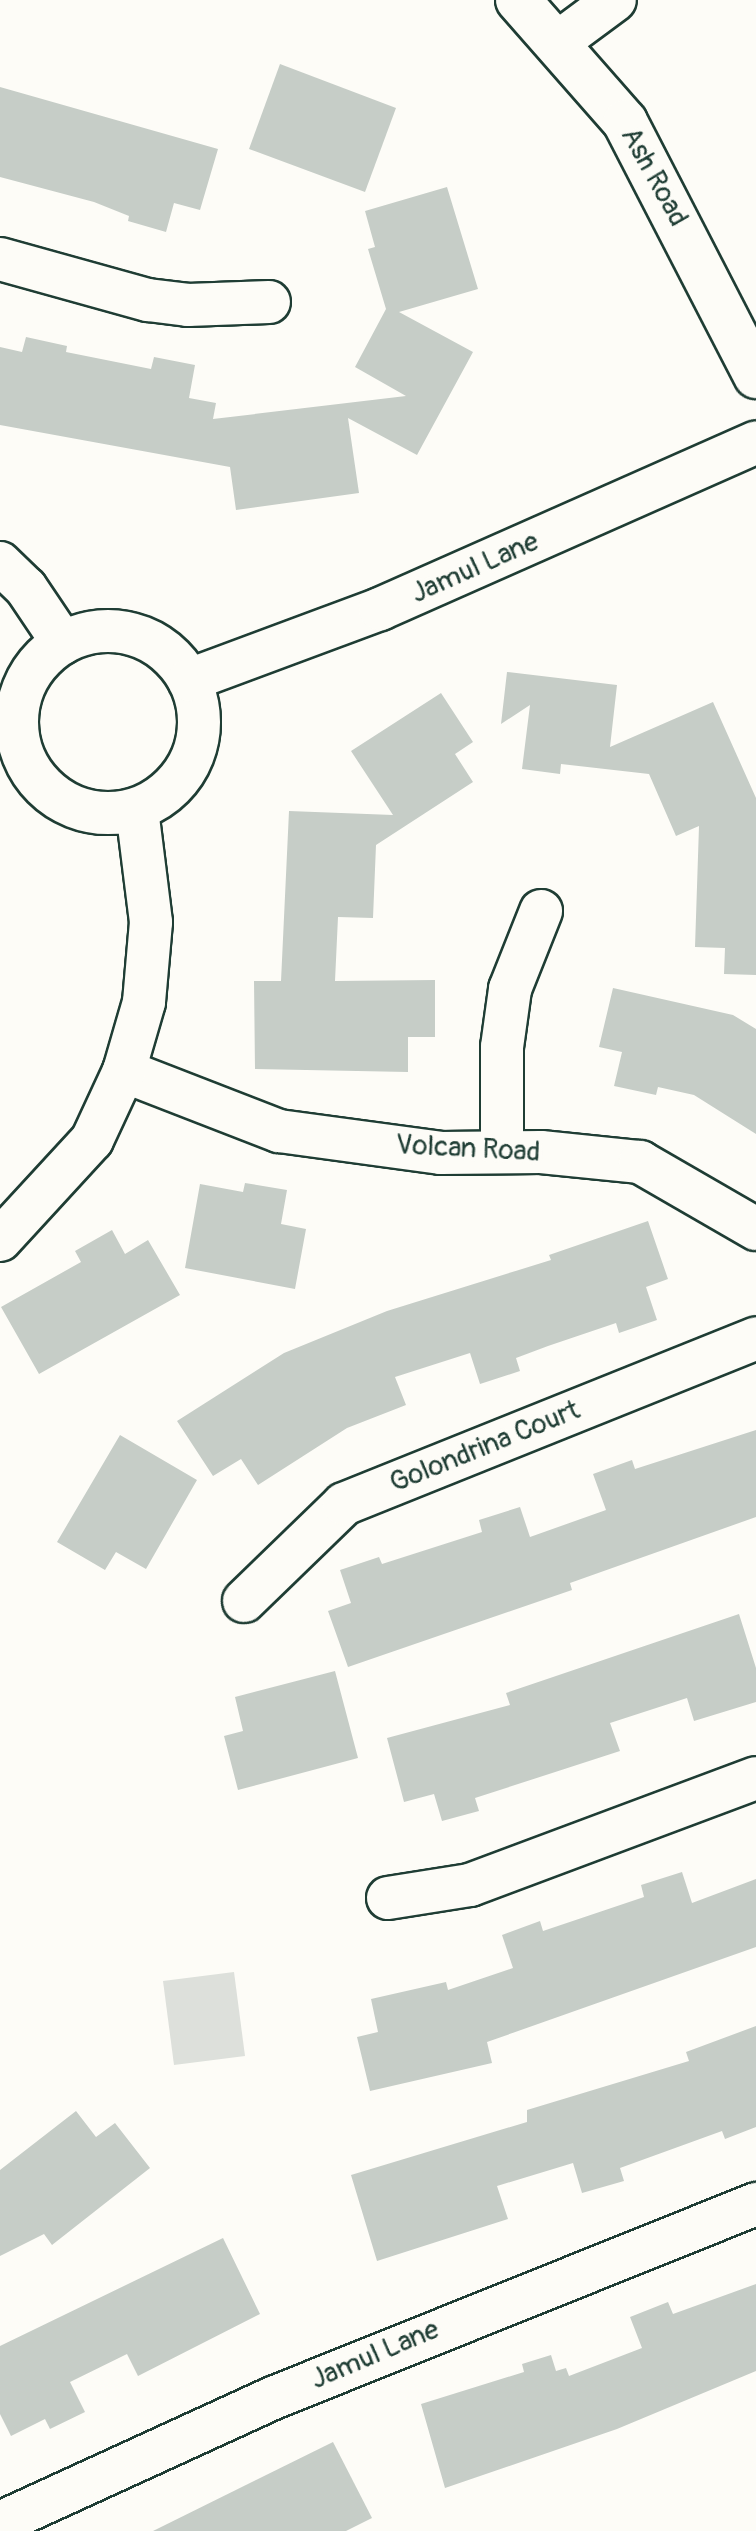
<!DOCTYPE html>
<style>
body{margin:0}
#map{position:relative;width:756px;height:2531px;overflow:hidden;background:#fdfcf7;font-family:Pangolin,sans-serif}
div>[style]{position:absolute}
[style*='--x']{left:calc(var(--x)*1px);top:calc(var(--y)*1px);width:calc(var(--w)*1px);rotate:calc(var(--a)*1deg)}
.green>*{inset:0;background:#dde0db}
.building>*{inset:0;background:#c6cdc7}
.roads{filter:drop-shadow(2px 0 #1f3d34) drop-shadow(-2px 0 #1f3d34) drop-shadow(0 2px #1f3d34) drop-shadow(0 -2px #1f3d34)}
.minor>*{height:42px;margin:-21px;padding:0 21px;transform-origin:21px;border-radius:21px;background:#fdfcf7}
.minor>.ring{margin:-21px;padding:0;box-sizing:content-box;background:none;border:42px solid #fdfcf7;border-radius:50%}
.major>*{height:44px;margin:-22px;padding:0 22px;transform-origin:22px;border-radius:22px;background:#fdfcf7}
span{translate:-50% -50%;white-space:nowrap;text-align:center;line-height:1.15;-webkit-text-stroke:7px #fdfcf7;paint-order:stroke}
.street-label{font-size:28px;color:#1f3d34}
</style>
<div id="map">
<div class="green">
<div style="clip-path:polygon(234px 1972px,245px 2056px,174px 2065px,163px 1981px)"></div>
</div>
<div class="building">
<div style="clip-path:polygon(280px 64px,396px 108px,365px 192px,249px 149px)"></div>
<div style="clip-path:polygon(0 87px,218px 149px,200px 210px,174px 203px,166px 232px,128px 221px,129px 216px,94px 202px,0 177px)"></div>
<div style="clip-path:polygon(447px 187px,478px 289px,399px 312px,473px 352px,417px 455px,348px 418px,359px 493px,236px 510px,230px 467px,0 425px,0 347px,22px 352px,26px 337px,67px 346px,66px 352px,151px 369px,154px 357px,195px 365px,189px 398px,216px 403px,213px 419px,406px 396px,355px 367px,386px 309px,368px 249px,375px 247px,365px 211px)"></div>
<div style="clip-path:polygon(507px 672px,617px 685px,610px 747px,713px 702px,756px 798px,756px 975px,724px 974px,725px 948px,695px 947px,699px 826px,676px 836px,649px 774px,561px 764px,560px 774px,522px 769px,530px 705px,501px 724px)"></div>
<div style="clip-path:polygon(441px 693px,473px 742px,455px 754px,473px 782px,376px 845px,373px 918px,338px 917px,335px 981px,435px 980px,435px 1037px,408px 1037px,408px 1072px,255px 1069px,254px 981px,281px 981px,289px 811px,393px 815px,351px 751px)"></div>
<div style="clip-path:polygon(613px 988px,733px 1015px,756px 1029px,756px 1134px,694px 1095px,658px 1087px,656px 1095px,614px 1086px,622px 1052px,599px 1047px)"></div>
<div style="clip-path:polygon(245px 1183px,287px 1190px,281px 1224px,306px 1229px,295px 1289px,185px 1268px,200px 1184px,243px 1192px)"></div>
<div style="clip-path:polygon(648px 1221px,668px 1279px,646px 1287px,657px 1320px,619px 1333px,616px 1323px,548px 1346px,516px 1358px,520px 1371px,480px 1384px,470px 1353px,395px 1377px,406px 1405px,347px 1428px,258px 1485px,241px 1459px,213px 1476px,177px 1421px,284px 1353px,387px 1311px,551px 1260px,549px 1255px)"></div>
<div style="clip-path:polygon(112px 1230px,125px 1254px,148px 1240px,180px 1295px,39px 1374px,1px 1307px,81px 1262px,75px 1251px)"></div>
<div style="clip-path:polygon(756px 1430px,756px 1517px,570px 1583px,572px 1590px,348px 1667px,328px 1611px,351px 1603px,340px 1570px,379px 1557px,382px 1564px,482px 1532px,479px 1520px,520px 1507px,530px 1537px,606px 1510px,593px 1474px,632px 1460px,635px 1469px)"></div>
<div style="clip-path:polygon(120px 1435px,197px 1480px,146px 1569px,116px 1552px,105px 1570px,57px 1542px)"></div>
<div style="clip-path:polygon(739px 1614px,756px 1668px,756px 1702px,694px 1721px,687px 1698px,610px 1723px,620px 1751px,475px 1798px,479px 1811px,442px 1821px,434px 1794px,404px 1802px,387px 1738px,510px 1705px,506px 1693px)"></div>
<div style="clip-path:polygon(335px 1671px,358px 1758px,238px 1790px,224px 1736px,243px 1731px,235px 1697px)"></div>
<div style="clip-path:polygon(682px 1872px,692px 1903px,756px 1879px,756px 1947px,487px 2042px,492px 2063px,370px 2091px,357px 2037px,378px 2032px,371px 1999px,446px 1982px,448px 1990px,513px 1968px,502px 1935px,540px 1921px,543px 1931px,644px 1897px,641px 1885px)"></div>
<div style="clip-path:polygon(756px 2026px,756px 2127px,725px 2139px,722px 2131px,620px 2168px,624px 2181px,582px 2193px,573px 2163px,497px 2186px,508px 2219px,377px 2261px,351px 2175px,527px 2122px,527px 2110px,689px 2061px,686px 2052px)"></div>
<div style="clip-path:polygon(76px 2111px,96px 2137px,115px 2123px,150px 2168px,52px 2245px,44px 2234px,0 2256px,0 2170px)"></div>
<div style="clip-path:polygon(223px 2238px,260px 2314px,138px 2376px,127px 2354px,70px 2382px,85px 2412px,50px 2429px,45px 2419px,11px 2436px,0 2414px,0 2346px)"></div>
<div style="clip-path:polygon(756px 2284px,756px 2371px,617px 2429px,445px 2488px,421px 2404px,524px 2372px,522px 2364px,551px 2355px,556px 2371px,566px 2368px,569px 2376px,642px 2348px,630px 2317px,668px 2302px,673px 2314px)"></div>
<div style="clip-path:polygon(333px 2442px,372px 2518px,346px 2531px,153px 2531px)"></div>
</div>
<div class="roads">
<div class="minor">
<div style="--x:557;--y:43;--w:72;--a:-36.6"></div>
<div style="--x:0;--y:259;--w:154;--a:15.5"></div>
<div style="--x:148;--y:300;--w:40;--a:7.1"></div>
<div style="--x:188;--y:305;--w:81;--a:-2.1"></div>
<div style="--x:0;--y:563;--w:36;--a:44"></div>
<div style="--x:26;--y:588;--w:66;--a:56.1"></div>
<div class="ring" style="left:17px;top:631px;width:140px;height:140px"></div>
<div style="--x:189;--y:680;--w:204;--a:-20.4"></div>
<div style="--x:380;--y:609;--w:411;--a:-23.9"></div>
<div style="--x:124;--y:1071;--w:166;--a:21.2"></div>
<div style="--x:279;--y:1131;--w:163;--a:7.7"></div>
<div style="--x:441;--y:1153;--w:100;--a:-0.6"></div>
<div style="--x:541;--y:1152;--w:100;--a:5.8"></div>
<div style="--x:640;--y:1162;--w:134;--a:30"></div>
<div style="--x:502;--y:1152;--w:105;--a:-90"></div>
<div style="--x:502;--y:1047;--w:59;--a:-82.1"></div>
<div style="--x:510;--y:989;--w:84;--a:-68.3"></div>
<div style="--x:0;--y:1240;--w:136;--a:-47.4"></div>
<div style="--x:92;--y:1140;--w:76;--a:-65.1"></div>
<div style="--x:124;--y:1071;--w:72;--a:-73.8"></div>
<div style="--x:144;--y:1002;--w:80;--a:-85"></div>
<div style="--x:151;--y:922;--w:114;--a:-97.1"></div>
<div style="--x:244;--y:1601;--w:139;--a:-44.1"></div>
<div style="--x:344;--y:1504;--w:444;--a:-21.9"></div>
<div style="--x:388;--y:1898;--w:83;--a:-9"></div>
<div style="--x:470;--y:1885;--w:305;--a:-20.5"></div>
<div style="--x:0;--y:2523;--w:300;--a:-24.6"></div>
<div style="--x:273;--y:2398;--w:521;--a:-21.88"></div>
</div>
<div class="major">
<div style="--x:518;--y:0;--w:162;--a:48.7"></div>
<div style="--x:625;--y:122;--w:286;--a:62.7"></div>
</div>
</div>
<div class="street-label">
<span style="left:654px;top:177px;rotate:61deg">Ash Road</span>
<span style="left:475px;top:568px;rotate:-24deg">Jamul Lane</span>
<span style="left:468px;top:1149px;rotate:3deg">Volcan Road</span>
<span style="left:485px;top:1447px;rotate:-22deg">Golondrina Court</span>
<span style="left:375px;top:2355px;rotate:-23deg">Jamul Lane</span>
</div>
</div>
